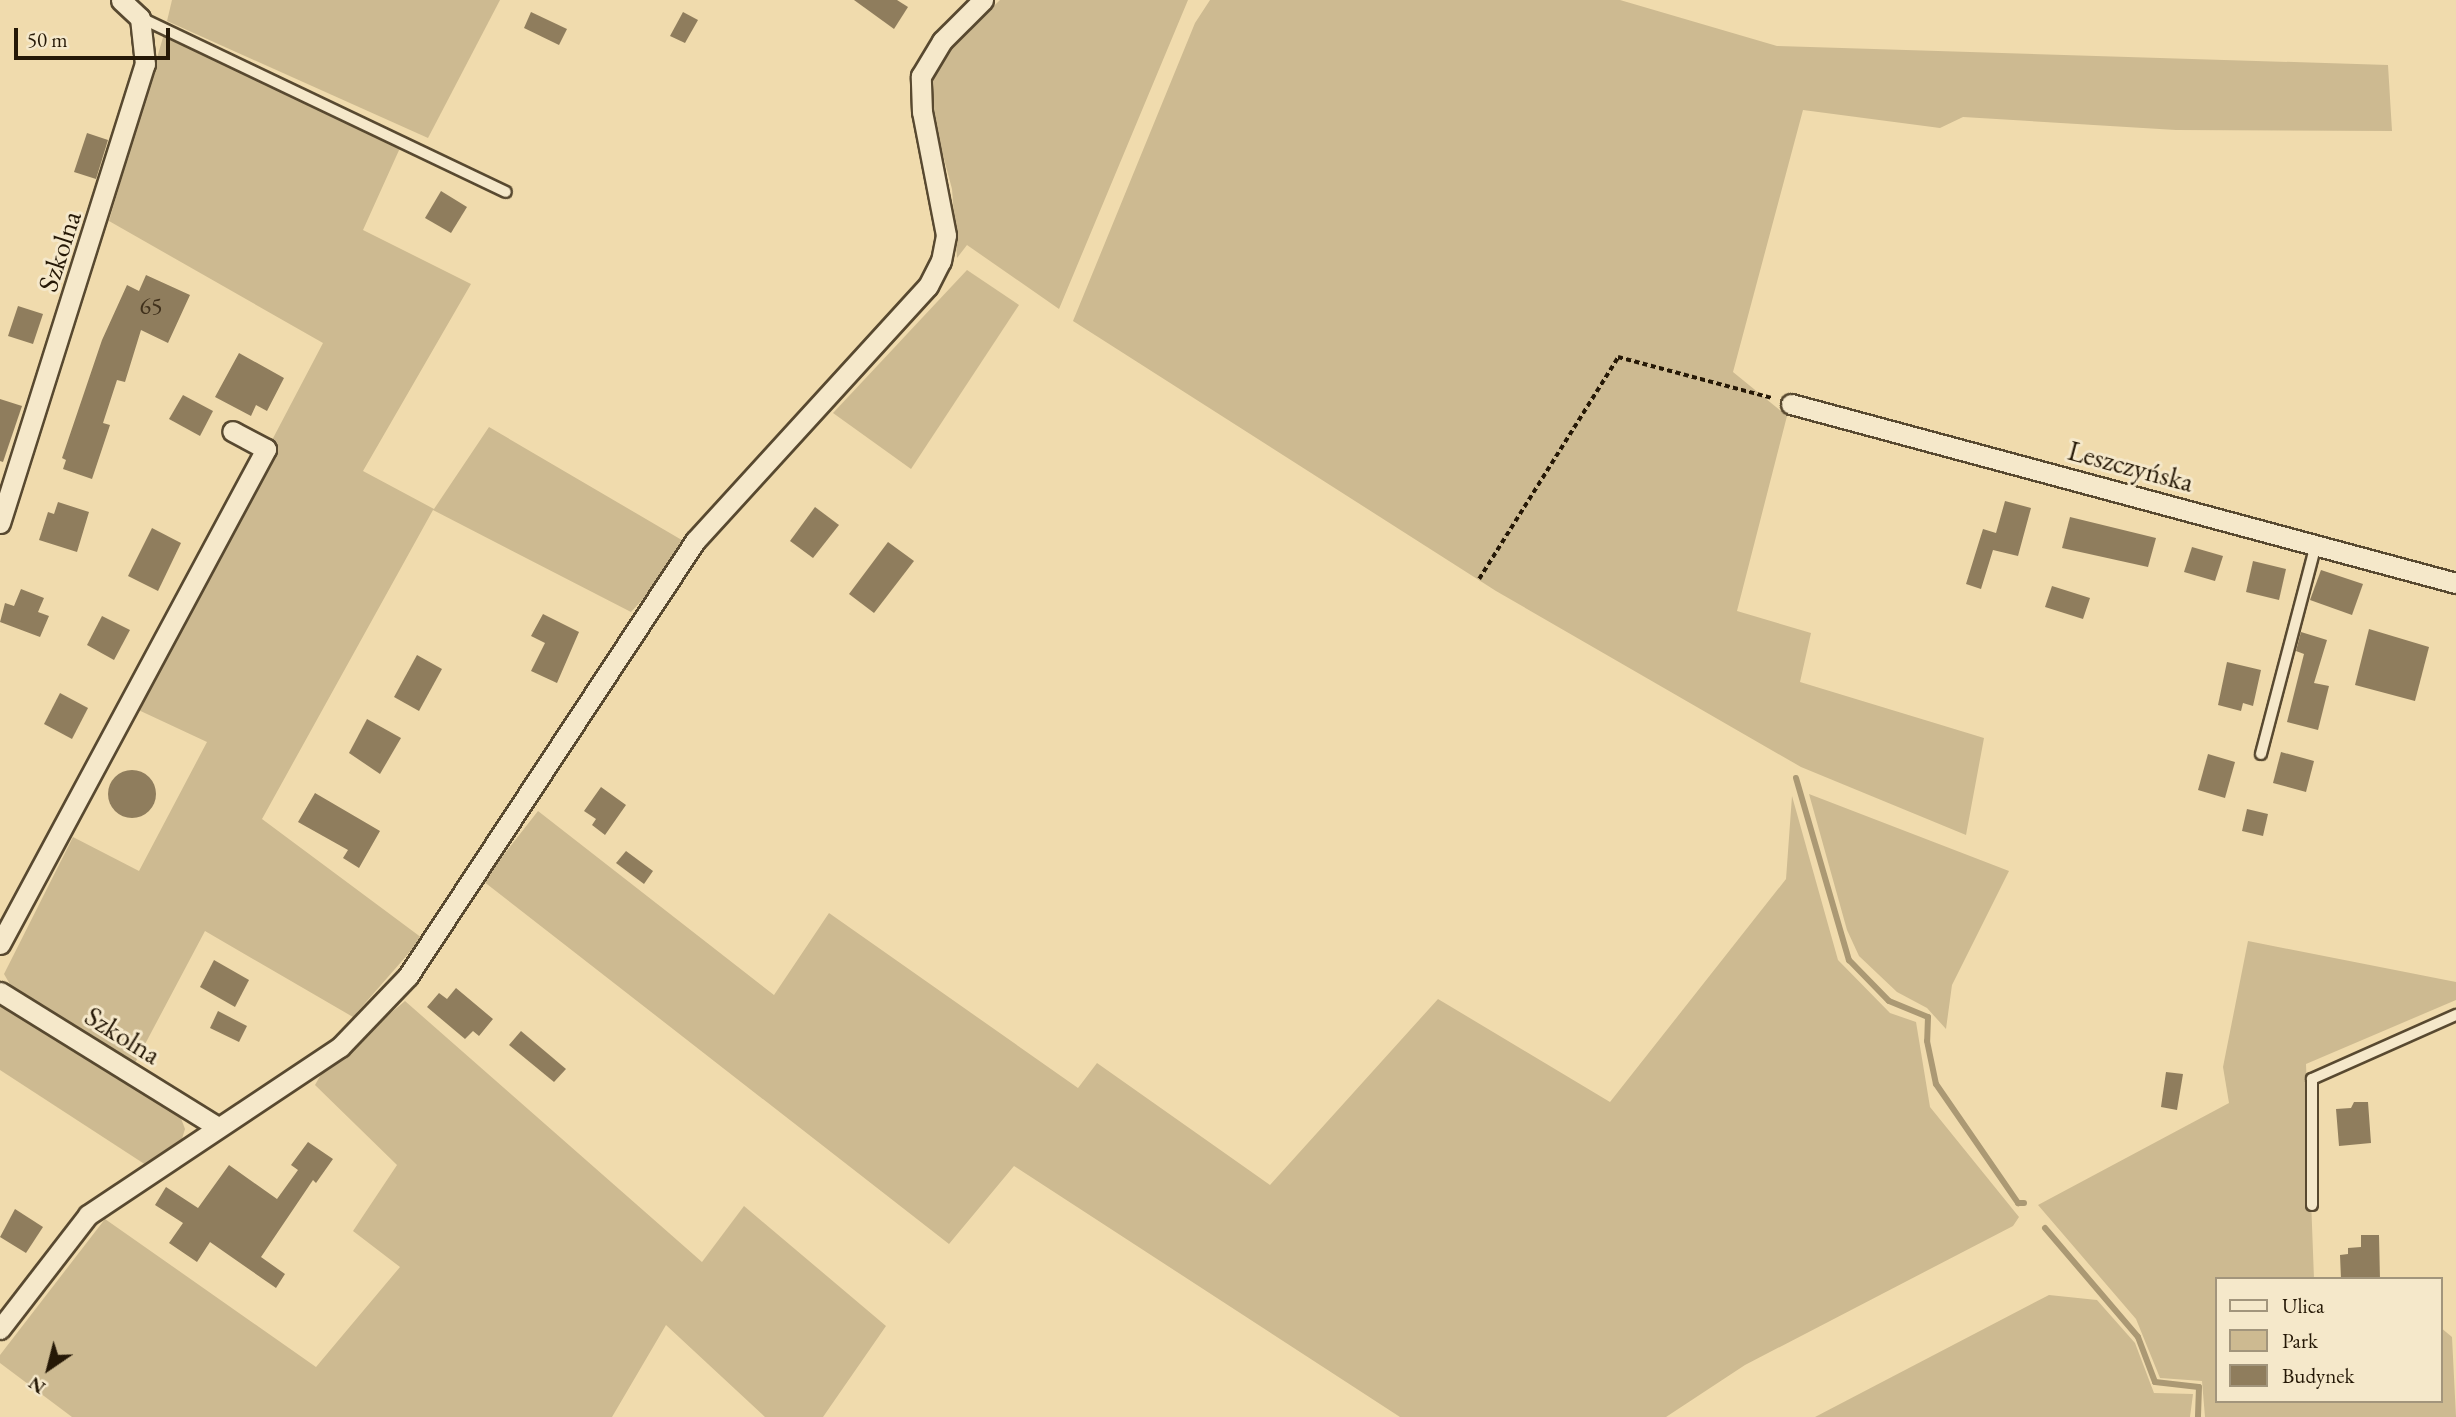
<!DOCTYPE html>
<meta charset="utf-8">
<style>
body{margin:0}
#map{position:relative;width:2456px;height:1417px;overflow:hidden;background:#f0dbad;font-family:"EB Garamond",serif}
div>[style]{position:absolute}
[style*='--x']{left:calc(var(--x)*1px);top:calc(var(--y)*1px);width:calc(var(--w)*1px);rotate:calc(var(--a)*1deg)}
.green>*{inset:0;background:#cdba91}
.stream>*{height:6px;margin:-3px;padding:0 3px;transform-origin:3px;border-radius:3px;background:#ab9974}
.building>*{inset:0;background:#8f7d5d}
.round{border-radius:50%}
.path>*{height:3.5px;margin-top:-1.75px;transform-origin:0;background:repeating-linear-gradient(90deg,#251806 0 5px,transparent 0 8.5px)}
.roads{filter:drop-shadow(2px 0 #584930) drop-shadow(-2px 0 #584930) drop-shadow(0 2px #584930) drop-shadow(0 -2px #584930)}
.service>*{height:10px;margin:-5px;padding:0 5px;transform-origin:5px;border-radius:5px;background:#f5e8ca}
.minor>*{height:19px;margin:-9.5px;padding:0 9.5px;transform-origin:9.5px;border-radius:9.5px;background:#f5e8ca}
span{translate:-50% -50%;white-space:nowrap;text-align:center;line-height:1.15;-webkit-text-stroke:6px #f5e8ca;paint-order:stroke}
.number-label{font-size:24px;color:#40311c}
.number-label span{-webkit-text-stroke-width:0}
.street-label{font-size:28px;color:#251806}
.legend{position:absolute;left:2215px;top:1277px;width:228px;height:126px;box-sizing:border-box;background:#f5e8ca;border:2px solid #a2957c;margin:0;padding:9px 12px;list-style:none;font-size:21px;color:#251806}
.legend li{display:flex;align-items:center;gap:14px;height:35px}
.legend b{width:35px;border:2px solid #a2957c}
.north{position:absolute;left:14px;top:1333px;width:70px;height:70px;-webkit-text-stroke:5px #f5e8ca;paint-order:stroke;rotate:215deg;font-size:19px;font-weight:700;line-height:28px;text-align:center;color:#251806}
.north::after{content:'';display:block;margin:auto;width:24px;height:32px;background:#251806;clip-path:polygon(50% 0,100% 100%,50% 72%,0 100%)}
.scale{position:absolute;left:14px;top:28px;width:156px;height:32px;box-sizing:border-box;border:4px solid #251806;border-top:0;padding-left:9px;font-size:21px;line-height:24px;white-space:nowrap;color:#251806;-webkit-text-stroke:5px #f5e8ca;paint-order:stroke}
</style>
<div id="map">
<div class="green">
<div style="clip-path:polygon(172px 0,500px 0,428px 138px,167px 21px)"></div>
<div style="clip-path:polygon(1000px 0,1188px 0,1059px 309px,967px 245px,957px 258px,952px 189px,928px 99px,939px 60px)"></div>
<div style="clip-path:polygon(1210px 0,1620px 0,1777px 46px,2388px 65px,2392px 131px,2176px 130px,1963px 117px,1940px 128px,1803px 110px,1733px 372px,1787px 416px,1737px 611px,1811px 633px,1800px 682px,1984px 738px,1966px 835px,1801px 767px,1496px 591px,1073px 321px,1195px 23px)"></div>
<div style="clip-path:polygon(164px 34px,400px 148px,363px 230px,471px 284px,363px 471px,434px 509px,489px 427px,692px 546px,631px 612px,433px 510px,262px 819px,422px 938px,353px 1017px,205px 931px,135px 1063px,15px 993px,4px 974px,73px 837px,139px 871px,207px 742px,132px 707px,323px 343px,109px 221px)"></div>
<div style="clip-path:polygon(967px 270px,1019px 305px,911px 469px,833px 413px)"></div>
<div style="clip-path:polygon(1809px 794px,2009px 871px,1952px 985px,1946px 1029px,1927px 1008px,1897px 992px,1859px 956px,1847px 930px)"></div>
<div style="clip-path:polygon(1792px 796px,1838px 960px,1890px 1013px,1916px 1022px,1930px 1107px,2019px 1217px,2013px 1226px,1745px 1365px,1666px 1417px,1400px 1417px,1014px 1166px,949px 1244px,483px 881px,538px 811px,774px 995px,829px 913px,1078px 1088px,1097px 1063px,1270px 1185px,1438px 999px,1610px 1102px,1786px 879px)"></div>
<div style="clip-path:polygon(2248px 941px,2456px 982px,2456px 1000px,2306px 1064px,2314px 1279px,2216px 1279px,2216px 1401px,2440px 1401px,2440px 1327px,2452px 1337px,2456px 1417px,2205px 1417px,2202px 1381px,2160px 1378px,2136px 1319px,2038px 1205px,2229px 1103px,2223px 1067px)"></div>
<div style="clip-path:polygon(0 999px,179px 1113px,185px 1129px,181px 1142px,146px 1165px,0 1070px)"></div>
<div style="clip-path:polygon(405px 1001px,702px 1262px,744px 1206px,886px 1326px,823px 1417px,765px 1417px,666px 1325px,612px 1417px,72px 1417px,0 1363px,0 1355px,105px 1219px,316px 1367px,400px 1267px,353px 1231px,397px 1165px,315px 1085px,324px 1069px)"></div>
<div style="clip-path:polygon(2049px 1295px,2097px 1300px,2135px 1343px,2154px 1393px,2193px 1394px,2190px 1417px,1815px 1417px)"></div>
</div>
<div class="stream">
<div style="--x:1796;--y:778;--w:190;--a:73.8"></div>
<div style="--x:1849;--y:960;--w:57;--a:45.7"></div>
<div style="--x:1889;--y:1001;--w:42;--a:22.3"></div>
<div style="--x:1928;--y:1017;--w:24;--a:92"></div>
<div style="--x:1927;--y:1041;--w:44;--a:78.2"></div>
<div style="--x:1936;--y:1084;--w:145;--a:55.4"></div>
<div style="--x:2018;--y:1203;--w:6;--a:0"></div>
<div style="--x:2045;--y:1228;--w:143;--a:49.5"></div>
<div style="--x:2138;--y:1337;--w:48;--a:69.3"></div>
<div style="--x:2155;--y:1382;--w:44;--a:6.5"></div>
<div style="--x:2199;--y:1387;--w:30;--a:92"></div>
</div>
<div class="building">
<div style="clip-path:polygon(854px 0,897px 0,908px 7px,894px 29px)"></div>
<div style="clip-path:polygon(531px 12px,567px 29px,559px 45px,524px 28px)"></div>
<div style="clip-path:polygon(683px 12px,698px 20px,685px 43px,670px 36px)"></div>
<div style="clip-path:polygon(87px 133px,108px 140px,96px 179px,74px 172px)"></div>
<div style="clip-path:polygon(441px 191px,467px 207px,451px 233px,425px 218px)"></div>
<div style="clip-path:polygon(146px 275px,190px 295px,168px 343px,141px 330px,125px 382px,117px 380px,103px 423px,110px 425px,92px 479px,63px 469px,66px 460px,62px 458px,102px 340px,127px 285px,139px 291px)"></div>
<div style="clip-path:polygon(18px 306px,43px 314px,33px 344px,8px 336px)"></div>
<div style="clip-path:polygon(239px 353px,284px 378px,267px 411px,256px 405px,251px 416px,215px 397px)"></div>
<div style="clip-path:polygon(183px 395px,213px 411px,200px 436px,169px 419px)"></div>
<div style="clip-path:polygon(0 399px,22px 406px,3px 462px,0 461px)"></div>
<div style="clip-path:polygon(2005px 501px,2031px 508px,2018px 556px,1993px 550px,1981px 589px,1966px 584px,1983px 529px,1996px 533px)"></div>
<div style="clip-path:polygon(58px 502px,89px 512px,77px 552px,39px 540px,48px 512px,54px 514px)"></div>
<div style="clip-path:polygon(815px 507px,839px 525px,813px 558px,790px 541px)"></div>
<div style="clip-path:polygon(2070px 517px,2156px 538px,2148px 567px,2062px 548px)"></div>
<div style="clip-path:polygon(152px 528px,181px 543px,158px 591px,128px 576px)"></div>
<div style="clip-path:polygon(888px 542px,914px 561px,874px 613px,849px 594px)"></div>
<div style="clip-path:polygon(2192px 547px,2223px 556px,2215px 581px,2184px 572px)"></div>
<div style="clip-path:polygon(2253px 561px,2286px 569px,2279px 600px,2246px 592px)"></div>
<div style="clip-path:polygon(2321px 570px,2363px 584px,2352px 615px,2310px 600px)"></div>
<div style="clip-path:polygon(2052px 586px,2090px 598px,2083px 619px,2045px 607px)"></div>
<div style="clip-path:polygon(21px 589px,44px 598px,38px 612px,49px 616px,40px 637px,0 622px,5px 603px,14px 606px)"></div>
<div style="clip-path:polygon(543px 614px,579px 632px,557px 683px,531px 671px,545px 643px,531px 636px)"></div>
<div style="clip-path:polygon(102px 616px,130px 630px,114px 660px,87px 645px)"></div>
<div style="clip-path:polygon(2369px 629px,2429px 647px,2415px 701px,2355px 685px)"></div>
<div style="clip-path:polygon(2301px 632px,2327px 640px,2314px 683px,2329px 686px,2318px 730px,2287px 722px,2304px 654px,2296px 651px)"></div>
<div style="clip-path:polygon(417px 655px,442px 669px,419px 711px,394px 697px)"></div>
<div style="clip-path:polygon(2227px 662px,2261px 670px,2253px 706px,2243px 703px,2241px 711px,2218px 705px)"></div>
<div style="clip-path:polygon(60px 693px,88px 708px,72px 739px,44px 724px)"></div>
<div style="clip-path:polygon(367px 719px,401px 738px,380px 774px,349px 753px)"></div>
<div style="clip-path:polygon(2281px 752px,2314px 761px,2306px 792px,2273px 783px)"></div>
<div style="clip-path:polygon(2208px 754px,2235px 762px,2225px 798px,2198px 790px)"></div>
<div class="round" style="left:108px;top:770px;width:48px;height:48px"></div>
<div style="clip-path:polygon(601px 787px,626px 805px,605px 835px,592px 825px,596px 819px,584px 811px)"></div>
<div style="clip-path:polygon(315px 793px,380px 831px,359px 868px,343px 858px,348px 850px,298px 822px)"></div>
<div style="clip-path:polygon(2247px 809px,2268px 814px,2263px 836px,2242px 831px)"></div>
<div style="clip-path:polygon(626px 851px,653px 871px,644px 884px,616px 863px)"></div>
<div style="clip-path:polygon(214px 960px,249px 980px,235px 1007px,200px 987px)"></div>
<div style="clip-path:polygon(456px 988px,493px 1019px,479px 1036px,473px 1031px,465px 1039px,427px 1007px,439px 993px,447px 999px)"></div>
<div style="clip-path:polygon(218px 1011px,247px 1026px,239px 1042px,210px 1028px)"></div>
<div style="clip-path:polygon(521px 1031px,566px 1069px,554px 1082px,509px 1045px)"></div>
<div style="clip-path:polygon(2166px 1072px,2183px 1074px,2177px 1110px,2161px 1107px)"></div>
<div style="clip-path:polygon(2354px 1102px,2368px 1102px,2371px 1143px,2339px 1146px,2336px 1109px,2351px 1108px)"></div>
<div style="clip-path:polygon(308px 1142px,333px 1159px,316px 1183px,313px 1180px,261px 1257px,285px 1274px,276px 1288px,210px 1242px,197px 1262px,169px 1243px,183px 1223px,155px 1205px,166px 1187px,198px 1208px,229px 1165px,277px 1199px,298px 1170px,291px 1165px)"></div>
<div style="clip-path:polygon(15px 1209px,43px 1227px,26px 1253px,0 1237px)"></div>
<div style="clip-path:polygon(2361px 1235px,2379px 1235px,2380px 1279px,2341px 1279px,2340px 1255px,2348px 1254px,2348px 1248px,2361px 1247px)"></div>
</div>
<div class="path">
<div style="--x:1479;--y:579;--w:262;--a:-57.9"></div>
<div style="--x:1618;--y:357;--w:159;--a:14.9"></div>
</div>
<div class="roads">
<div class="service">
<div style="--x:141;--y:18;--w:404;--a:25.5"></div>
<div style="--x:2261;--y:754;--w:216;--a:-75.3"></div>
<div style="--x:2312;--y:1205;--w:126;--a:-90"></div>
<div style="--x:2312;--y:1079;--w:158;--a:-24"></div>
</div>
<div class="minor">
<div style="--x:1791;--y:404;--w:689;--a:15.07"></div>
<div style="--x:0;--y:523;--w:481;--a:-72.5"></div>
<div style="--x:145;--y:64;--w:46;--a:-96.2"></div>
<div style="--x:140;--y:18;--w:26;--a:-137"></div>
<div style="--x:0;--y:944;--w:562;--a:-61.75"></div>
<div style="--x:266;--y:449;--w:38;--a:-152"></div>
<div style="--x:0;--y:992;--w:254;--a:31.8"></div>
<div style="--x:0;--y:1329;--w:144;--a:-52.3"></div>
<div style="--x:88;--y:1215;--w:303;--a:-33.7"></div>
<div style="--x:340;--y:1047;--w:98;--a:-46.2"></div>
<div style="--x:408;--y:976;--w:521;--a:-56.58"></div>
<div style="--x:695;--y:541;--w:345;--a:-47.6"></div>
<div style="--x:928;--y:286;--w:28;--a:-63"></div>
<div style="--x:941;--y:261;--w:26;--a:-79"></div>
<div style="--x:946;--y:235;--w:125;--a:-101"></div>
<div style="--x:922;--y:112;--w:36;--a:-92"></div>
<div style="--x:921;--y:76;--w:41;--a:-59"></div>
<div style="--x:942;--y:41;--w:58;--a:-45"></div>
</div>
</div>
<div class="number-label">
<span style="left:151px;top:306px">65</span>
</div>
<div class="street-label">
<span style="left:59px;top:251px;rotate:-72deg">Szkolna</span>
<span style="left:2131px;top:466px;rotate:15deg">Leszczyńska</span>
<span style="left:123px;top:1035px;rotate:32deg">Szkolna</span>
</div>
<ul class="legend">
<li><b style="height:9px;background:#f5e8ca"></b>Ulica</li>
<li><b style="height:19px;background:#cdba91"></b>Park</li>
<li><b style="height:19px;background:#8f7d5d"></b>Budynek</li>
</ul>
<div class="north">N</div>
<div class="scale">50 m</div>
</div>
